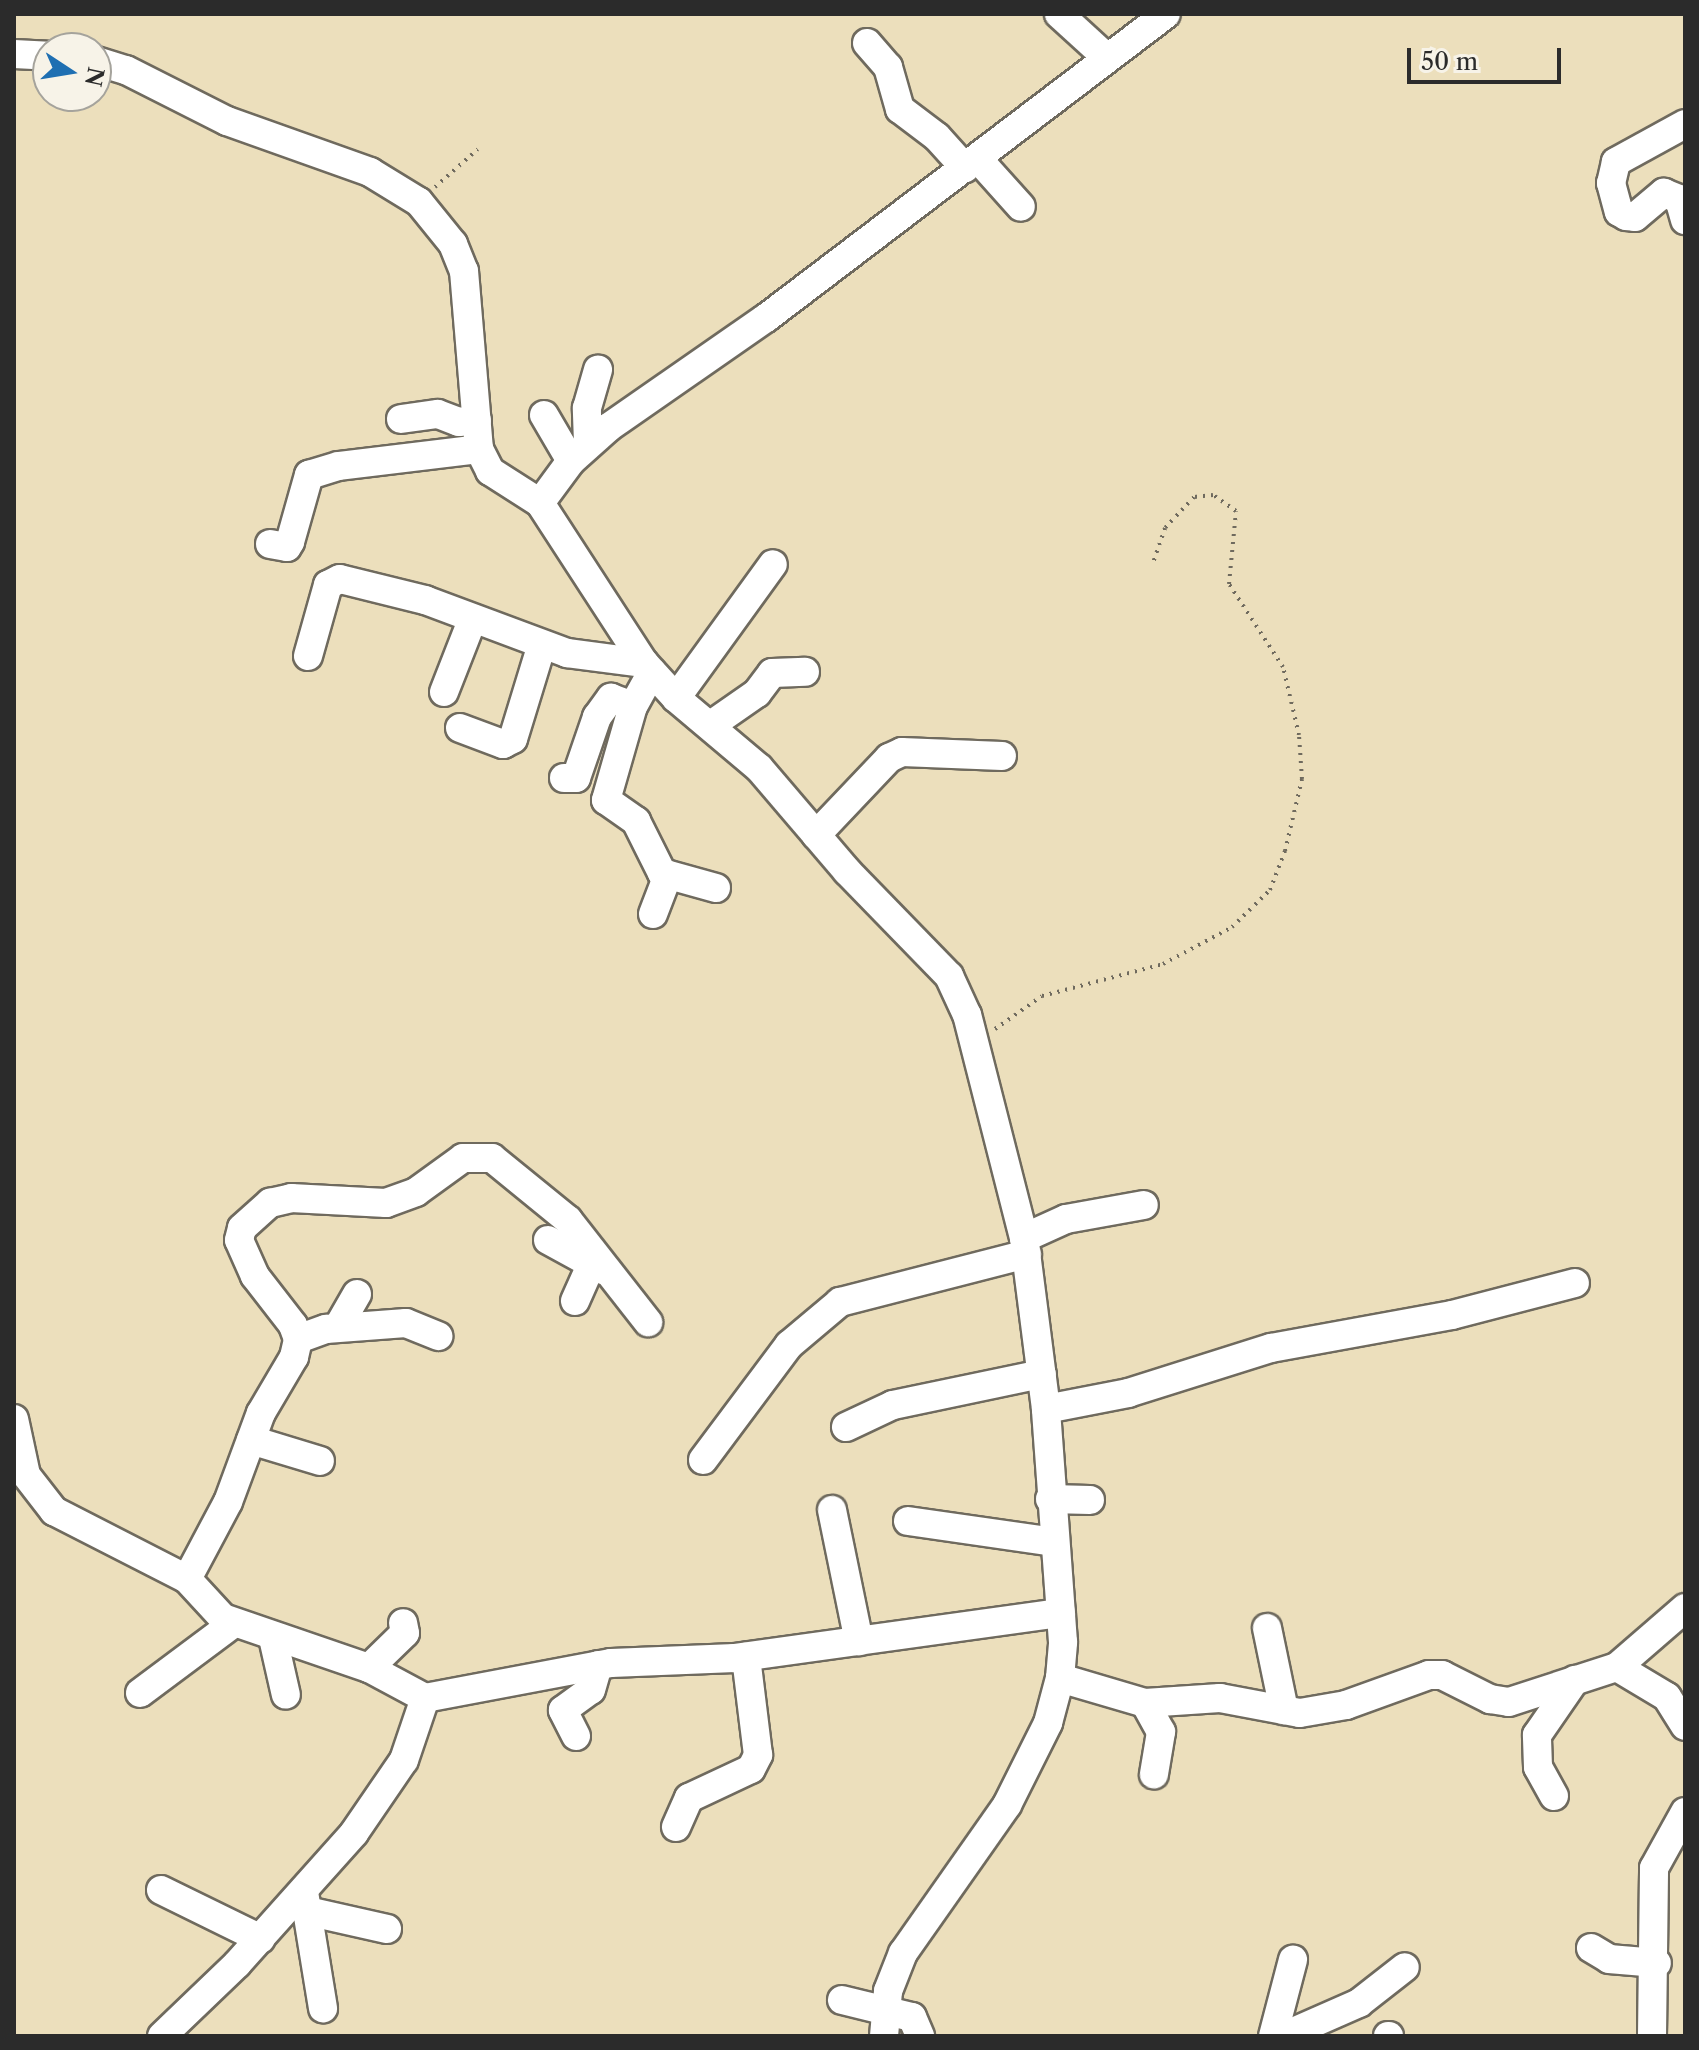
<!DOCTYPE html>
<style>
body{margin:0}
#map{position:relative;width:1699px;height:2050px;overflow:hidden;background:#ecdfbc;font-family:"Libre Caslon Text",serif}
div>[style]{position:absolute}
[style*='--x']{left:calc(var(--x)*1px);top:calc(var(--y)*1px);width:calc(var(--w)*1px);rotate:calc(var(--a)*1deg)}
.path>*{height:4px;margin-top:-2px;transform-origin:0;background:repeating-linear-gradient(90deg,#6f6a5e 0 2px,transparent 0 8px)}
.roads{filter:drop-shadow(2px 0 #6f6a5e) drop-shadow(-2px 0 #6f6a5e) drop-shadow(0 2px #6f6a5e) drop-shadow(0 -2px #6f6a5e)}
.minor>*{height:28px;margin:-14px;padding:0 14px;transform-origin:14px;border-radius:14px;background:#fff}
span{translate:-50% -50%;white-space:nowrap;text-align:center;line-height:1.15;-webkit-text-stroke:6px #f7f3e8;paint-order:stroke}
.frame{position:absolute;inset:0;border:16px solid #2b2b2b;pointer-events:none}
.north{position:absolute;left:32px;top:32px;width:80px;height:80px;box-sizing:border-box;background:#f7f3e8;border:2px solid #a5a39c;border-radius:50%;rotate:102deg;font-size:22px;font-weight:700;line-height:32px;text-align:center;color:#2b2b2b}
.north::after{content:'';display:block;margin:auto;width:28px;height:36px;background:#1f6fb2;clip-path:polygon(50% 0,100% 100%,50% 72%,0 100%)}
.scale{position:absolute;left:1407px;top:48px;width:154px;height:36px;box-sizing:border-box;border:4px solid #2b2b2b;border-top:0;padding-left:10px;font-size:24px;line-height:28px;white-space:nowrap;color:#2b2b2b;-webkit-text-stroke:6px #f7f3e8;paint-order:stroke}
</style>
<div id="map">
<div class="path">
<div style="--x:435;--y:187;--w:57;--a:-41.5"></div>
<div style="--x:995;--y:1029;--w:57;--a:-35.1"></div>
<div style="--x:1042;--y:996;--w:125;--a:-14.8"></div>
<div style="--x:1163;--y:964;--w:78;--a:-28.2"></div>
<div style="--x:1232;--y:927;--w:53;--a:-44.2"></div>
<div style="--x:1270;--y:890;--w:42;--a:-69"></div>
<div style="--x:1285;--y:851;--w:74;--a:-76.7"></div>
<div style="--x:1302;--y:779;--w:44;--a:-93.9"></div>
<div style="--x:1299;--y:735;--w:70;--a:-103.2"></div>
<div style="--x:1283;--y:667;--w:99;--a:-123"></div>
<div style="--x:1229;--y:584;--w:73;--a:-84.5"></div>
<div style="--x:1236;--y:511;--w:28;--a:-145"></div>
<div style="--x:1213;--y:495;--w:19;--a:174"></div>
<div style="--x:1194;--y:497;--w:42;--a:133.1"></div>
<div style="--x:1165;--y:528;--w:39;--a:109"></div>
</div>
<div class="roads">
<div class="minor">
<div style="--x:1059;--y:14;--w:62;--a:42.4"></div>
<div style="--x:867;--y:43;--w:32;--a:49"></div>
<div style="--x:888;--y:67;--w:44;--a:74.1"></div>
<div style="--x:900;--y:109;--w:46;--a:37.1"></div>
<div style="--x:937;--y:137;--w:42;--a:47.9"></div>
<div style="--x:14;--y:54;--w:34;--a:3"></div>
<div style="--x:96;--y:61;--w:31;--a:17"></div>
<div style="--x:126;--y:70;--w:113;--a:26.8"></div>
<div style="--x:227;--y:121;--w:152;--a:19.6"></div>
<div style="--x:370;--y:172;--w:57;--a:31.5"></div>
<div style="--x:419;--y:202;--w:54;--a:51"></div>
<div style="--x:453;--y:244;--w:29;--a:68"></div>
<div style="--x:464;--y:271;--w:179;--a:85.2"></div>
<div style="--x:479;--y:449;--w:25;--a:63"></div>
<div style="--x:490;--y:471;--w:59;--a:32.6"></div>
<div style="--x:1685;--y:124;--w:79;--a:151.2"></div>
<div style="--x:1616;--y:162;--w:22;--a:103"></div>
<div style="--x:1611;--y:183;--w:30;--a:75"></div>
<div style="--x:1619;--y:212;--w:8;--a:30"></div>
<div style="--x:1626;--y:216;--w:9;--a:6"></div>
<div style="--x:1635;--y:217;--w:38;--a:-40"></div>
<div style="--x:1664;--y:193;--w:16;--a:22"></div>
<div style="--x:1679;--y:199;--w:22;--a:74"></div>
<div style="--x:978;--y:159;--w:64;--a:48.1"></div>
<div style="--x:544;--y:415;--w:53;--a:59.6"></div>
<div style="--x:401;--y:419;--w:37;--a:-8"></div>
<div style="--x:438;--y:414;--w:22;--a:21"></div>
<div style="--x:459;--y:422;--w:18;--a:-6"></div>
<div style="--x:588;--y:443;--w:35;--a:-92"></div>
<div style="--x:587;--y:408;--w:40;--a:-74"></div>
<div style="--x:270;--y:544;--w:17;--a:10"></div>
<div style="--x:287;--y:547;--w:6;--a:-59"></div>
<div style="--x:290;--y:542;--w:70;--a:-74.2"></div>
<div style="--x:309;--y:475;--w:31;--a:-17"></div>
<div style="--x:339;--y:466;--w:141;--a:-6.9"></div>
<div style="--x:308;--y:656;--w:74;--a:-74.3"></div>
<div style="--x:328;--y:585;--w:13;--a:-27"></div>
<div style="--x:340;--y:579;--w:88;--a:13.9"></div>
<div style="--x:425;--y:600;--w:152;--a:20.5"></div>
<div style="--x:567;--y:653;--w:78;--a:7.4"></div>
<div style="--x:652;--y:672;--w:39;--a:119"></div>
<div style="--x:633;--y:706;--w:98;--a:106"></div>
<div style="--x:606;--y:800;--w:37;--a:35"></div>
<div style="--x:636;--y:821;--w:58;--a:63.4"></div>
<div style="--x:662;--y:873;--w:56;--a:15.5"></div>
<div style="--x:444;--y:692;--w:79;--a:-68.6"></div>
<div style="--x:676;--y:698;--w:165;--a:-54.1"></div>
<div style="--x:711;--y:725;--w:56;--a:-34.8"></div>
<div style="--x:757;--y:693;--w:25;--a:-53"></div>
<div style="--x:772;--y:673;--w:33;--a:-2"></div>
<div style="--x:460;--y:728;--w:46;--a:20.4"></div>
<div style="--x:503;--y:744;--w:11;--a:-27"></div>
<div style="--x:513;--y:739;--w:99;--a:-73"></div>
<div style="--x:564;--y:778;--w:12;--a:0"></div>
<div style="--x:576;--y:778;--w:65;--a:-71"></div>
<div style="--x:597;--y:717;--w:24;--a:-54"></div>
<div style="--x:611;--y:698;--w:23;--a:20"></div>
<div style="--x:816;--y:835;--w:106;--a:-46.5"></div>
<div style="--x:889;--y:758;--w:14;--a:-25"></div>
<div style="--x:902;--y:752;--w:100;--a:2.3"></div>
<div style="--x:653;--y:914;--w:42;--a:-69"></div>
<div style="--x:1024;--y:1238;--w:46;--a:-24.3"></div>
<div style="--x:1066;--y:1219;--w:79;--a:-10.2"></div>
<div style="--x:548;--y:1240;--w:63;--a:28.6"></div>
<div style="--x:575;--y:1301;--w:36;--a:-66"></div>
<div style="--x:338;--y:1327;--w:38;--a:-60"></div>
<div style="--x:298;--y:1339;--w:30;--a:-20"></div>
<div style="--x:326;--y:1329;--w:80;--a:-4.3"></div>
<div style="--x:406;--y:1323;--w:35;--a:22"></div>
<div style="--x:1046;--y:1409;--w:84;--a:-11"></div>
<div style="--x:1128;--y:1393;--w:150;--a:-17.5"></div>
<div style="--x:1271;--y:1348;--w:184;--a:-10.3"></div>
<div style="--x:1452;--y:1315;--w:127;--a:-14.6"></div>
<div style="--x:14;--y:1419;--w:57;--a:77.9"></div>
<div style="--x:26;--y:1475;--w:46;--a:52.1"></div>
<div style="--x:54;--y:1511;--w:149;--a:27.1"></div>
<div style="--x:187;--y:1579;--w:53;--a:47.3"></div>
<div style="--x:223;--y:1618;--w:154;--a:18.9"></div>
<div style="--x:369;--y:1668;--w:64;--a:28.2"></div>
<div style="--x:846;--y:1427;--w:52;--a:-25.1"></div>
<div style="--x:893;--y:1405;--w:152;--a:-11.8"></div>
<div style="--x:251;--y:1440;--w:72;--a:16.9"></div>
<div style="--x:703;--y:1460;--w:144;--a:-53.2"></div>
<div style="--x:789;--y:1345;--w:67;--a:-40.1"></div>
<div style="--x:840;--y:1302;--w:193;--a:-14.4"></div>
<div style="--x:1050;--y:1499;--w:40;--a:1.4"></div>
<div style="--x:832;--y:1510;--w:134;--a:78.4"></div>
<div style="--x:908;--y:1521;--w:147;--a:8.2"></div>
<div style="--x:187;--y:1579;--w:87;--a:-62"></div>
<div style="--x:228;--y:1502;--w:95;--a:-69.7"></div>
<div style="--x:261;--y:1413;--w:65;--a:-59.5"></div>
<div style="--x:294;--y:1357;--w:18;--a:-77"></div>
<div style="--x:298;--y:1339;--w:15;--a:-110"></div>
<div style="--x:293;--y:1325;--w:62;--a:-127.8"></div>
<div style="--x:255;--y:1276;--w:39;--a:-114"></div>
<div style="--x:239;--y:1240;--w:12;--a:-76"></div>
<div style="--x:242;--y:1228;--w:38;--a:-42"></div>
<div style="--x:270;--y:1203;--w:22;--a:-13"></div>
<div style="--x:291;--y:1198;--w:95;--a:3"></div>
<div style="--x:386;--y:1203;--w:32;--a:-20"></div>
<div style="--x:416;--y:1192;--w:58;--a:-35.9"></div>
<div style="--x:463;--y:1158;--w:29;--a:0"></div>
<div style="--x:492;--y:1158;--w:98;--a:39.2"></div>
<div style="--x:568;--y:1220;--w:130;--a:51.9"></div>
<div style="--x:1267;--y:1628;--w:84;--a:78.3"></div>
<div style="--x:273;--y:1638;--w:58;--a:77.2"></div>
<div style="--x:1617;--y:1667;--w:90;--a:-40.9"></div>
<div style="--x:369;--y:1668;--w:50;--a:-44.2"></div>
<div style="--x:405;--y:1633;--w:10;--a:-101"></div>
<div style="--x:1060;--y:1678;--w:89;--a:16.4"></div>
<div style="--x:1145;--y:1703;--w:75;--a:-3.8"></div>
<div style="--x:1220;--y:1698;--w:81;--a:10.6"></div>
<div style="--x:1300;--y:1713;--w:47;--a:-9.9"></div>
<div style="--x:1346;--y:1705;--w:88;--a:-19.9"></div>
<div style="--x:1429;--y:1675;--w:13;--a:0"></div>
<div style="--x:1442;--y:1675;--w:54;--a:26.6"></div>
<div style="--x:1490;--y:1699;--w:19;--a:9"></div>
<div style="--x:1509;--y:1702;--w:114;--a:-18"></div>
<div style="--x:1617;--y:1667;--w:58;--a:31"></div>
<div style="--x:1667;--y:1697;--w:34;--a:58"></div>
<div style="--x:140;--y:1693;--w:117;--a:-36.7"></div>
<div style="--x:1145;--y:1703;--w:33;--a:61"></div>
<div style="--x:1161;--y:1732;--w:43;--a:99.5"></div>
<div style="--x:576;--y:1736;--w:29;--a:-117"></div>
<div style="--x:563;--y:1710;--w:34;--a:-36"></div>
<div style="--x:591;--y:1690;--w:26;--a:-74"></div>
<div style="--x:1554;--y:1796;--w:33;--a:-119"></div>
<div style="--x:1538;--y:1767;--w:32;--a:-92"></div>
<div style="--x:1537;--y:1735;--w:67;--a:-55.4"></div>
<div style="--x:676;--y:1827;--w:32;--a:-66"></div>
<div style="--x:689;--y:1798;--w:68;--a:-25.1"></div>
<div style="--x:751;--y:1769;--w:16;--a:-63"></div>
<div style="--x:758;--y:1755;--w:99;--a:-97"></div>
<div style="--x:161;--y:1890;--w:111;--a:26.1"></div>
<div style="--x:304;--y:1892;--w:118;--a:80.7"></div>
<div style="--x:307;--y:1911;--w:82;--a:12.7"></div>
<div style="--x:1591;--y:1948;--w:21;--a:31"></div>
<div style="--x:1609;--y:1959;--w:48;--a:4.8"></div>
<div style="--x:842;--y:2000;--w:72;--a:13.7"></div>
<div style="--x:912;--y:2017;--w:21;--a:67"></div>
<div style="--x:162;--y:2036;--w:104;--a:-43.8"></div>
<div style="--x:237;--y:1964;--w:176;--a:-48.2"></div>
<div style="--x:354;--y:1833;--w:88;--a:-55.6"></div>
<div style="--x:404;--y:1760;--w:65;--a:-71.3"></div>
<div style="--x:425;--y:1698;--w:189;--a:-10.7"></div>
<div style="--x:611;--y:1663;--w:124;--a:-2.3"></div>
<div style="--x:735;--y:1658;--w:329;--a:-7.9"></div>
<div style="--x:884;--y:2036;--w:45;--a:-84.9"></div>
<div style="--x:888;--y:1991;--w:41;--a:-68.5"></div>
<div style="--x:903;--y:1953;--w:181;--a:-54.9"></div>
<div style="--x:1007;--y:1805;--w:92;--a:-63.4"></div>
<div style="--x:1048;--y:1723;--w:47;--a:-75.1"></div>
<div style="--x:1060;--y:1678;--w:36;--a:-85"></div>
<div style="--x:1063;--y:1642;--w:234;--a:-94.2"></div>
<div style="--x:1046;--y:1409;--w:172;--a:-97.3"></div>
<div style="--x:1024;--y:1238;--w:230;--a:-104.3"></div>
<div style="--x:967;--y:1015;--w:43;--a:-114.8"></div>
<div style="--x:949;--y:976;--w:146;--a:-134.2"></div>
<div style="--x:847;--y:871;--w:135;--a:-130.5"></div>
<div style="--x:759;--y:768;--w:109;--a:-139.9"></div>
<div style="--x:676;--y:698;--w:47;--a:-132.4"></div>
<div style="--x:644;--y:663;--w:191;--a:-123"></div>
<div style="--x:540;--y:503;--w:52;--a:-53.6"></div>
<div style="--x:571;--y:461;--w:51;--a:-41.8"></div>
<div style="--x:609;--y:427;--w:191;--a:-34.8"></div>
<div style="--x:766;--y:318;--w:502;--a:-37.23"></div>
<div style="--x:1273;--y:2036;--w:79;--a:-75.3"></div>
<div style="--x:1284;--y:2036;--w:82;--a:-23.7"></div>
<div style="--x:1359;--y:2003;--w:58;--a:-38"></div>
<div style="--x:1388;--y:2036;--w:1;--a:0"></div>
<div style="--x:1652;--y:2036;--w:168;--a:-89.3"></div>
<div style="--x:1654;--y:1868;--w:64;--a:-61"></div>
</div>
</div>
<div class="frame"></div>
<div class="north">N</div>
<div class="scale">50 m</div>
</div>
